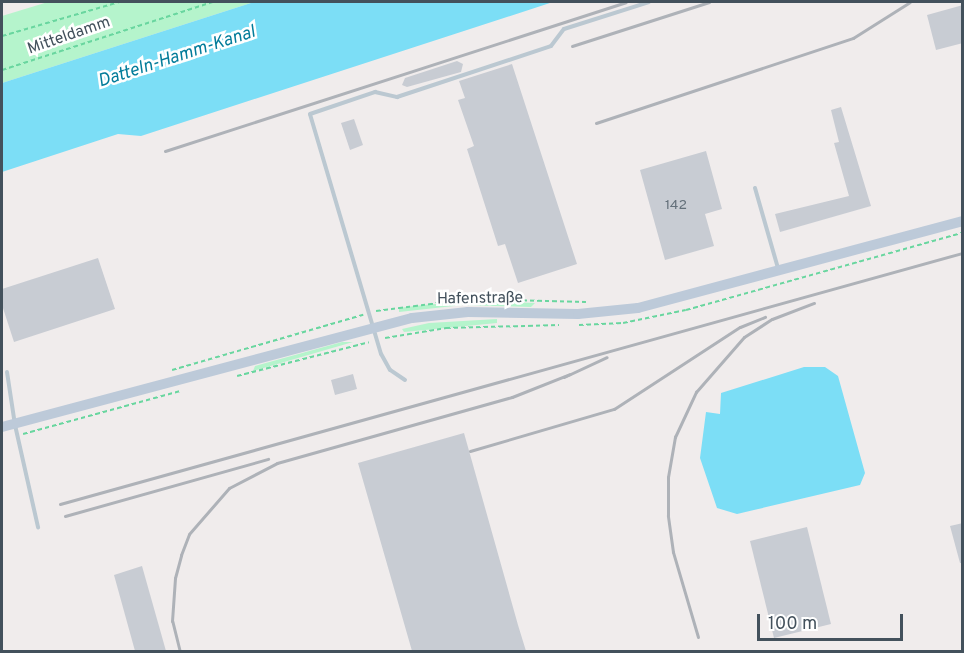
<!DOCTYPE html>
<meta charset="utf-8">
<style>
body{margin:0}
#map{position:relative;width:964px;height:653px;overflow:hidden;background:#f0ecec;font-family:Overpass,sans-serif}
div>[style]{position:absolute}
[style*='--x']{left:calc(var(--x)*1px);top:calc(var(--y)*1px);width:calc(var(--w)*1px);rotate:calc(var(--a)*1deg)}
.green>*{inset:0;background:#b5f4cc}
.water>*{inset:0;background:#7cdef6}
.building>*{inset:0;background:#c8ccd3}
.path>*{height:1.5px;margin-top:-0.75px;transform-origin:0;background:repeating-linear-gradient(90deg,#69d69f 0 4.5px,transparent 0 7.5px)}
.lane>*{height:4px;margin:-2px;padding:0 2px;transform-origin:2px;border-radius:2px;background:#bbc8d1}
.secondary>*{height:10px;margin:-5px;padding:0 5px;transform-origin:5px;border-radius:5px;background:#bdcad9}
.rail>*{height:3px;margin:-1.5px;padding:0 1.5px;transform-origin:1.5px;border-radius:1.5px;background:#aeb2b8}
span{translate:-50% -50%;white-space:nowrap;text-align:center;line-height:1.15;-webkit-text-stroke:5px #fff;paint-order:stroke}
.number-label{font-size:14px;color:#64707a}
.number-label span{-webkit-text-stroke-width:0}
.street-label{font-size:16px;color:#43515c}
.water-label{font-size:18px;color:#037c9a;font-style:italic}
.frame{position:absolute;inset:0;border:3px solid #43515c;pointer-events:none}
.scale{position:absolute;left:757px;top:614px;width:146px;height:27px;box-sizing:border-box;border:3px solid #43515c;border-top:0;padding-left:8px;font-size:18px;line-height:21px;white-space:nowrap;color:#43515c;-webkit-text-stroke:4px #fff;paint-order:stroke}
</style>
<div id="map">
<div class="green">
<div style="clip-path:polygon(48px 2px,254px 2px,2px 83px,2px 16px)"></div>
<div style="clip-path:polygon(463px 301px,485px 301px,535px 303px,531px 307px,463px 305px,399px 312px,399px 308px,415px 306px)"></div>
<div style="clip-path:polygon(497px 319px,497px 323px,404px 332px,402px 329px,429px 323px)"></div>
<div style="clip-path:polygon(342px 342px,353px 342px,253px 371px,255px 366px)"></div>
</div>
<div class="water">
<div style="clip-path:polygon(254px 2px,553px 2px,141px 136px,118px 134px,2px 172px,2px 83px)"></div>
<div style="clip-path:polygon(804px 367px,825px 367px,838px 376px,865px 473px,860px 485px,737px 514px,717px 508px,700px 458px,706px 412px,720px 414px,721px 393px)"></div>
</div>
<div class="building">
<div style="clip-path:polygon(963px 5px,963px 43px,936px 50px,927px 15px)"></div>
<div style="clip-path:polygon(457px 61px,463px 64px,461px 72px,407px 87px,402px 85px,405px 78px)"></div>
<div style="clip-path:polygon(512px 64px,577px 264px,518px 283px,505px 244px,498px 246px,467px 149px,474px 146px,458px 100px,465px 98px,459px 81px)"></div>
<div style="clip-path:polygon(841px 107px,871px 206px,780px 232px,775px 214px,849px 196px,834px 143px,839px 142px,831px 110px)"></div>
<div style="clip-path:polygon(354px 119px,363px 145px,350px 150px,341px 123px)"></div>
<div style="clip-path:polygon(706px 151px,722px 209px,705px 214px,714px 246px,665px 260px,640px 170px)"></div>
<div style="clip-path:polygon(98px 258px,115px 309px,14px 342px,2px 305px,2px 289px)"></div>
<div style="clip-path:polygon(353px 374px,357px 389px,335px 395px,331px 380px)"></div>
<div style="clip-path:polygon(464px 433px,518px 625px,526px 651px,412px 651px,358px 463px)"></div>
<div style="clip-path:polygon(963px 523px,963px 563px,960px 563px,950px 526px)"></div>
<div style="clip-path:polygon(807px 527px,831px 624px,774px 638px,750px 541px)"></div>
<div style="clip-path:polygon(142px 566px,166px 651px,135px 651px,114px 575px)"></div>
</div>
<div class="path">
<div style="--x:2;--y:36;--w:122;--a:-16.2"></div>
<div style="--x:2;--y:70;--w:222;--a:-17.9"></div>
<div style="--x:376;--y:311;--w:95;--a:-7.3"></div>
<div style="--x:470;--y:299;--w:116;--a:1.5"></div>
<div style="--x:579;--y:325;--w:44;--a:-2.6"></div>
<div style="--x:623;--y:323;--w:64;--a:-11.7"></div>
<div style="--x:686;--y:310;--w:287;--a:-15.6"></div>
<div style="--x:385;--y:338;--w:62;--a:-9.3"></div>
<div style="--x:446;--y:328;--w:113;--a:-1.5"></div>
<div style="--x:172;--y:370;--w:199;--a:-16.1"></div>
<div style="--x:237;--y:376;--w:136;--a:-14.4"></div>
<div style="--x:23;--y:434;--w:163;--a:-15.3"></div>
</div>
<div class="lane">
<div style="--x:755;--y:188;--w:83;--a:74"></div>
<div style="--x:7;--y:372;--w:54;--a:81.4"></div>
<div style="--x:15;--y:425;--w:105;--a:77.3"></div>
<div style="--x:405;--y:380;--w:18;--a:-146"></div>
<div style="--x:390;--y:370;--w:18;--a:-119"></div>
<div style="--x:381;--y:354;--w:250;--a:-106.5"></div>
<div style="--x:310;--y:114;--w:69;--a:-18.7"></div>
<div style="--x:375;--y:92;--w:23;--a:13"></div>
<div style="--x:397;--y:97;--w:162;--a:-18.3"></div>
<div style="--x:551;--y:46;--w:21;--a:-53"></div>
<div style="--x:564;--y:29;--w:89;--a:-17.6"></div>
</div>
<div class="secondary">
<div style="--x:2;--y:427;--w:424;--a:-14.9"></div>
<div style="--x:412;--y:318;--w:56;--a:-6.1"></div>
<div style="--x:468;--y:312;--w:110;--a:1"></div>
<div style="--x:578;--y:314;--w:60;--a:-5.7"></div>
<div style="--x:638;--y:308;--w:335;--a:-15"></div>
</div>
<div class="rail">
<div style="--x:572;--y:46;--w:144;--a:-17.8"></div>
<div style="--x:596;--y:123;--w:271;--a:-18.3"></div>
<div style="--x:853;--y:38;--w:67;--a:-32.3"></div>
<div style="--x:165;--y:151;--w:484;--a:-17.9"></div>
<div style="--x:564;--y:377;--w:47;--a:-24.9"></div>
<div style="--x:470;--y:451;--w:150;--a:-16.3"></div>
<div style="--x:614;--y:409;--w:150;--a:-33.1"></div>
<div style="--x:740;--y:327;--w:27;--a:-22"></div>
<div style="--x:60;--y:504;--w:936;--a:-15.55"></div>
<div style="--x:65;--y:516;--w:211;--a:-15.7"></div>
<div style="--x:698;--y:637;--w:89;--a:-106.4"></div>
<div style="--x:673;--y:552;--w:37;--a:-98"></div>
<div style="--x:668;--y:515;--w:38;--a:-90"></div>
<div style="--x:668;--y:477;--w:41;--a:-80.1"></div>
<div style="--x:675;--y:437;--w:50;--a:-65"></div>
<div style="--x:696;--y:392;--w:73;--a:-48.9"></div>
<div style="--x:744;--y:337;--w:33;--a:-33"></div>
<div style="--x:772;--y:319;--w:45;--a:-20.9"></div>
<div style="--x:180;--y:652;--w:32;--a:-104"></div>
<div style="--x:172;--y:621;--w:43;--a:-86"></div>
<div style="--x:175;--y:578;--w:24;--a:-75"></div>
<div style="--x:181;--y:555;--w:22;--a:-69"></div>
<div style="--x:189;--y:534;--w:61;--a:-49"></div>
<div style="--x:229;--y:488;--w:54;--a:-27.5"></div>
<div style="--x:277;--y:463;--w:244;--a:-15.7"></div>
<div style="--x:512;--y:397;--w:62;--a:-21.6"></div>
</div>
<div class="number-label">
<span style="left:676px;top:206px">142</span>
</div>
<div class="street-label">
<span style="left:69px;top:36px;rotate:-19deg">Mitteldamm</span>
<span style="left:480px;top:299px;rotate:-1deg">Hafenstraße</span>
</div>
<div class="water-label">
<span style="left:177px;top:58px;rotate:-18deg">Datteln-Hamm-Kanal</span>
</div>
<div class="frame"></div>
<div class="scale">100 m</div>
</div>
